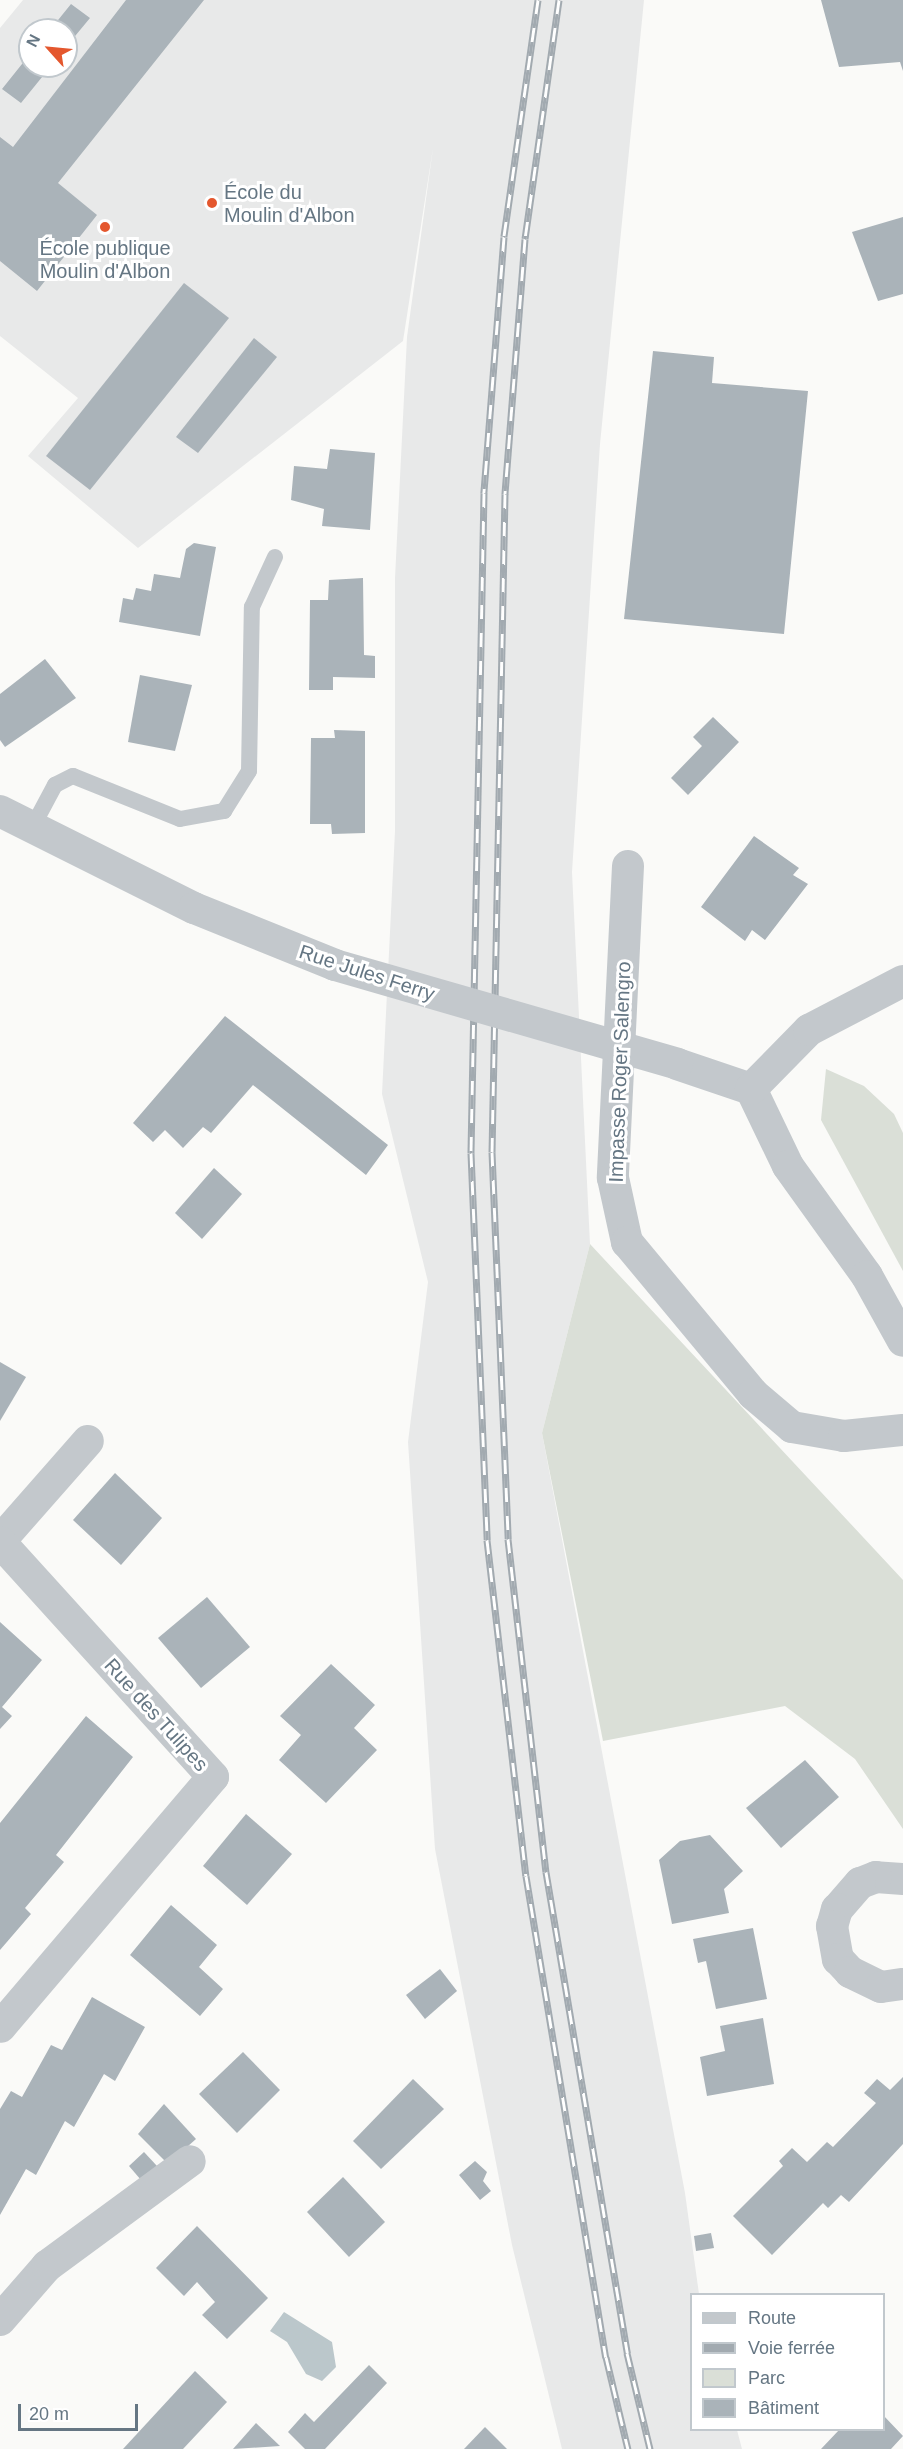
<!DOCTYPE html>
<meta charset="utf-8">
<style>
body{margin:0}
#map{position:relative;width:903px;height:2449px;overflow:hidden;background:#fafaf8;font-family:Helvetica,sans-serif}
div>[style]{position:absolute}
[style*='--x']{left:calc(var(--x)*1px);top:calc(var(--y)*1px);width:calc(var(--w)*1px);rotate:calc(var(--a)*1deg)}
.built>*{inset:0;background:#e8e9e9}
.green>*{inset:0;background:#dadfd7}
.water>*{inset:0;background:#bbc7cb}
.building>*{inset:0;background:#aab3b9}
.lane>*{height:16px;margin:-8px;padding:0 8px;transform-origin:8px;border-radius:8px;background:#c3c8cc}
.street>*{height:32px;margin:-16px;padding:0 16px;transform-origin:16px;border-radius:16px;background:#c3c8cc}
.rail>*{height:7px;margin-top:-3.5px;transform-origin:0;background:repeating-linear-gradient(90deg,#fff 0 14px,#a2aab0 0 28px);box-sizing:border-box;border-block:2px solid #a2aab0}
.street-bridge>*{height:32px;margin:-16px;padding:0 16px;transform-origin:16px;border-radius:16px;background:#c3c8cc}
.dots>*{width:16px;height:16px;translate:-50% -50%;box-sizing:border-box;border:3px solid #fff;border-radius:50%}
span{translate:-50% -50%;white-space:nowrap;text-align:center;line-height:1.15;-webkit-text-stroke:6px #fff;paint-order:stroke}
.poi-label{font-size:20px;color:#657683}
.left{translate:0 -50%;text-align:left}
.street-label{font-size:20px;color:#657683}
.legend{position:absolute;left:690px;top:2293px;width:195px;height:138px;box-sizing:border-box;background:#fff;border:2px solid #c1c8cd;margin:0;padding:8px 10px;list-style:none;font-size:18px;color:#657683}
.legend li{display:flex;align-items:center;gap:12px;height:30px}
.legend b{width:30px;border:2px solid #c1c8cd}
.north{position:absolute;left:18px;top:18px;width:60px;height:60px;box-sizing:border-box;background:#fff;border:2px solid #c1c8cd;border-radius:50%;rotate:297deg;font-size:16px;font-weight:700;line-height:24px;text-align:center;color:#657683}
.north::after{content:'';display:block;margin:auto;width:21px;height:27px;background:#e4572e;clip-path:polygon(50% 0,100% 100%,50% 72%,0 100%)}
.scale{position:absolute;left:18px;top:2404px;width:120px;height:27px;box-sizing:border-box;border:3px solid #657683;border-top:0;padding-left:8px;font-size:18px;line-height:21px;white-space:nowrap;color:#657683;-webkit-text-stroke:4px #fff;paint-order:stroke}
</style>
<div id="map">
<div class="built">
<div style="clip-path:polygon(evenodd,23px 0,644px 0,600px 444px,572px 872px,590px 1244px,542px 1433px,685px 2193px,699px 2294px,692px 2294px,692px 2430px,737px 2430px,742px 2449px,562px 2449px,512px 2245px,435px 1849px,408px 1442px,428px 1282px,382px 1094px,395px 831px,395px 578px,407px 337px,433px 148px,403px 341px,138px 548px,28px 456px,78px 398px,0 336px,0 28px,23px 0,30px 30px,66px 30px,66px 66px,30px 66px,30px 30px)"></div>
</div>
<div class="green">
<div style="clip-path:polygon(826px 1069px,864px 1086px,894px 1114px,903px 1133px,903px 1271px,821px 1120px)"></div>
<div style="clip-path:polygon(590px 1244px,903px 1580px,903px 1829px,855px 1759px,785px 1706px,603px 1741px,542px 1433px)"></div>
</div>
<div class="water">
<div style="clip-path:polygon(284px 2312px,332px 2342px,336px 2367px,322px 2381px,306px 2374px,287px 2342px,270px 2331px)"></div>
</div>
<div class="building">
<div style="clip-path:polygon(126px 0,204px 0,58px 183px,97px 215px,37px 291px,0 261px,0 137px,13px 147px)"></div>
<div style="clip-path:polygon(821px 0,903px 0,903px 71px,900px 62px,839px 67px)"></div>
<div style="clip-path:polygon(71px 4px,90px 18px,66px 47px,66px 30px,50px 30px)"></div>
<div style="clip-path:polygon(30px 54px,30px 66px,51px 66px,21px 103px,2px 89px)"></div>
<div style="clip-path:polygon(903px 217px,903px 294px,878px 301px,852px 232px)"></div>
<div style="clip-path:polygon(184px 283px,229px 318px,90px 490px,46px 456px)"></div>
<div style="clip-path:polygon(254px 338px,277px 357px,198px 453px,176px 437px)"></div>
<div style="clip-path:polygon(653px 351px,714px 357px,712px 383px,808px 391px,784px 634px,624px 619px)"></div>
<div style="clip-path:polygon(330px 449px,375px 453px,370px 530px,322px 526px,324px 509px,291px 500px,294px 466px,327px 469px)"></div>
<div style="clip-path:polygon(194px 543px,216px 547px,200px 636px,119px 622px,123px 598px,133px 600px,136px 588px,151px 591px,154px 574px,180px 578px,186px 549px)"></div>
<div style="clip-path:polygon(363px 578px,364px 655px,375px 656px,375px 678px,333px 677px,333px 690px,309px 690px,310px 600px,328px 600px,329px 580px)"></div>
<div style="clip-path:polygon(45px 659px,76px 698px,5px 747px,0 740px,0 694px)"></div>
<div style="clip-path:polygon(140px 675px,192px 685px,175px 751px,128px 742px)"></div>
<div style="clip-path:polygon(713px 717px,739px 742px,688px 795px,671px 778px,702px 746px,693px 737px)"></div>
<div style="clip-path:polygon(334px 730px,365px 731px,365px 833px,332px 834px,331px 824px,310px 824px,311px 738px,335px 738px)"></div>
<div style="clip-path:polygon(754px 836px,799px 868px,793px 875px,808px 884px,765px 940px,752px 930px,745px 941px,701px 907px)"></div>
<div style="clip-path:polygon(225px 1016px,388px 1145px,366px 1175px,253px 1085px,211px 1133px,203px 1127px,183px 1148px,165px 1130px,153px 1142px,133px 1123px)"></div>
<div style="clip-path:polygon(214px 1168px,242px 1194px,202px 1239px,175px 1213px)"></div>
<div style="clip-path:polygon(0 1362px,26px 1377px,0 1421px)"></div>
<div style="clip-path:polygon(115px 1473px,162px 1518px,121px 1565px,73px 1520px)"></div>
<div style="clip-path:polygon(207px 1597px,250px 1647px,201px 1688px,158px 1638px)"></div>
<div style="clip-path:polygon(0 1622px,42px 1660px,2px 1707px,12px 1716px,0 1729px)"></div>
<div style="clip-path:polygon(331px 1664px,375px 1705px,354px 1728px,377px 1750px,326px 1803px,279px 1760px,301px 1735px,280px 1716px)"></div>
<div style="clip-path:polygon(86px 1716px,133px 1757px,56px 1855px,64px 1862px,25px 1908px,31px 1914px,0 1950px,0 1823px)"></div>
<div style="clip-path:polygon(805px 1760px,839px 1797px,781px 1848px,746px 1808px)"></div>
<div style="clip-path:polygon(246px 1814px,292px 1854px,247px 1905px,203px 1866px)"></div>
<div style="clip-path:polygon(710px 1835px,743px 1871px,724px 1889px,729px 1913px,672px 1924px,659px 1860px,680px 1841px)"></div>
<div style="clip-path:polygon(171px 1905px,217px 1945px,199px 1967px,223px 1989px,200px 2016px,130px 1955px)"></div>
<div style="clip-path:polygon(753px 1928px,767px 1999px,716px 2009px,706px 1961px,698px 1963px,693px 1939px)"></div>
<div style="clip-path:polygon(440px 1969px,457px 1991px,425px 2019px,406px 1995px)"></div>
<div style="clip-path:polygon(92px 1997px,145px 2027px,115px 2081px,104px 2074px,74px 2127px,65px 2121px,36px 2175px,26px 2169px,0 2215px,0 2109px,11px 2091px,22px 2097px,51px 2045px,62px 2050px)"></div>
<div style="clip-path:polygon(763px 2018px,774px 2084px,707px 2096px,700px 2057px,725px 2051px,720px 2026px)"></div>
<div style="clip-path:polygon(243px 2052px,280px 2090px,237px 2133px,199px 2094px)"></div>
<div style="clip-path:polygon(903px 2077px,903px 2144px,849px 2202px,841px 2195px,828px 2208px,823px 2203px,772px 2255px,733px 2216px,783px 2166px,779px 2161px,792px 2148px,807px 2162px,827px 2142px,833px 2147px,876px 2103px,864px 2093px,877px 2079px,890px 2090px)"></div>
<div style="clip-path:polygon(413px 2079px,444px 2109px,381px 2169px,353px 2141px)"></div>
<div style="clip-path:polygon(164px 2104px,196px 2139px,168px 2164px,138px 2134px)"></div>
<div style="clip-path:polygon(144px 2152px,157px 2166px,141px 2180px,129px 2166px)"></div>
<div style="clip-path:polygon(475px 2161px,487px 2172px,483px 2181px,491px 2191px,480px 2200px,459px 2175px)"></div>
<div style="clip-path:polygon(343px 2177px,385px 2222px,349px 2257px,307px 2212px)"></div>
<div style="clip-path:polygon(197px 2226px,268px 2298px,227px 2339px,202px 2315px,215px 2302px,197px 2282px,184px 2296px,156px 2268px)"></div>
<div style="clip-path:polygon(711px 2233px,714px 2248px,696px 2251px,694px 2236px)"></div>
<div style="clip-path:polygon(369px 2365px,387px 2383px,325px 2449px,305px 2449px,288px 2432px,305px 2413px,314px 2422px)"></div>
<div style="clip-path:polygon(195px 2371px,227px 2402px,183px 2449px,123px 2449px)"></div>
<div style="clip-path:polygon(884px 2416px,903px 2436px,891px 2449px,821px 2449px,839px 2430px,884px 2430px)"></div>
<div style="clip-path:polygon(256px 2423px,280px 2446px,233px 2449px)"></div>
<div style="clip-path:polygon(485px 2427px,507px 2449px,464px 2449px)"></div>
</div>
<div class="lane">
<div style="--x:32;--y:828;--w:49;--a:-61.9"></div>
<div style="--x:55;--y:785;--w:20;--a:-27"></div>
<div style="--x:73;--y:776;--w:115;--a:21.9"></div>
<div style="--x:180;--y:819;--w:45;--a:-10.3"></div>
<div style="--x:224;--y:811;--w:47;--a:-58"></div>
<div style="--x:249;--y:771;--w:164;--a:-89"></div>
<div style="--x:252;--y:607;--w:55;--a:-65.3"></div>
</div>
<div class="street">
<div style="--x:0;--y:811;--w:217;--a:26.6"></div>
<div style="--x:194;--y:908;--w:152;--a:22"></div>
<div style="--x:628;--y:866;--w:312;--a:92.8"></div>
<div style="--x:613;--y:1178;--w:66;--a:77.7"></div>
<div style="--x:627;--y:1242;--w:197;--a:50.3"></div>
<div style="--x:753;--y:1394;--w:51;--a:40.2"></div>
<div style="--x:792;--y:1427;--w:53;--a:9.8"></div>
<div style="--x:844;--y:1436;--w:59;--a:-5.8"></div>
<div style="--x:677;--y:1064;--w:78;--a:18.7"></div>
<div style="--x:751;--y:1089;--w:85;--a:64.3"></div>
<div style="--x:788;--y:1166;--w:135;--a:54.3"></div>
<div style="--x:867;--y:1276;--w:74;--a:61"></div>
<div style="--x:751;--y:1089;--w:83;--a:-45.5"></div>
<div style="--x:809;--y:1030;--w:106;--a:-27.5"></div>
<div style="--x:0;--y:1541;--w:133;--a:-48.7"></div>
<div style="--x:0;--y:1542;--w:317;--a:47.8"></div>
<div style="--x:213;--y:1777;--w:328;--a:130.4"></div>
<div style="--x:903;--y:1879;--w:27;--a:-176"></div>
<div style="--x:876;--y:1877;--w:17;--a:159"></div>
<div style="--x:860;--y:1883;--w:35;--a:131"></div>
<div style="--x:837;--y:1909;--w:18;--a:106"></div>
<div style="--x:832;--y:1926;--w:34;--a:80"></div>
<div style="--x:838;--y:1959;--w:18;--a:47"></div>
<div style="--x:850;--y:1972;--w:34;--a:26"></div>
<div style="--x:881;--y:1987;--w:22;--a:-8"></div>
<div style="--x:0;--y:2320;--w:72;--a:-49"></div>
<div style="--x:47;--y:2266;--w:177;--a:-36.3"></div>
</div>
<div class="rail">
<div style="--x:538;--y:0;--w:239;--a:98.2"></div>
<div style="--x:504;--y:237;--w:257;--a:94.5"></div>
<div style="--x:484;--y:493;--w:660;--a:91.13"></div>
<div style="--x:471;--y:1153;--w:387;--a:87.6"></div>
<div style="--x:487;--y:1540;--w:338;--a:83.4"></div>
<div style="--x:526;--y:1876;--w:488;--a:80.6"></div>
<div style="--x:606;--y:2357;--w:95;--a:76.6"></div>
<div style="--x:559;--y:0;--w:241;--a:98.1"></div>
<div style="--x:525;--y:239;--w:256;--a:94.5"></div>
<div style="--x:505;--y:494;--w:658;--a:91.13"></div>
<div style="--x:492;--y:1152;--w:387;--a:87.6"></div>
<div style="--x:508;--y:1539;--w:335;--a:83.5"></div>
<div style="--x:546;--y:1872;--w:488;--a:80.4"></div>
<div style="--x:627;--y:2353;--w:99;--a:76.5"></div>
</div>
<div class="street-bridge">
<div style="--x:335;--y:965;--w:356;--a:16.1"></div>
</div>
<div class="dots">
<div style="left:212px;top:203px;background:#e4572e"></div>
<div style="left:105px;top:227px;background:#e4572e"></div>
</div>
<div class="poi-label">
<span class="left" style="left:224px;top:204px">École du<br>Moulin d'Albon</span>
<span style="left:105px;top:260px">École publique<br>Moulin d'Albon</span>
</div>
<div class="street-label">
<span style="left:367px;top:973px;rotate:18deg">Rue Jules Ferry</span>
<span style="left:620px;top:1072px;rotate:-88deg">Impasse Roger Salengro</span>
<span style="left:156px;top:1715px;rotate:48deg">Rue des Tulipes</span>
</div>
<ul class="legend">
<li><b style="height:8px;background:#c3c8cc"></b>Route</li>
<li><b style="height:8px;background:#a2aab0"></b>Voie ferrée</li>
<li><b style="height:16px;background:#dadfd7"></b>Parc</li>
<li><b style="height:16px;background:#aab3b9"></b>Bâtiment</li>
</ul>
<div class="north">N</div>
<div class="scale">20 m</div>
</div>
